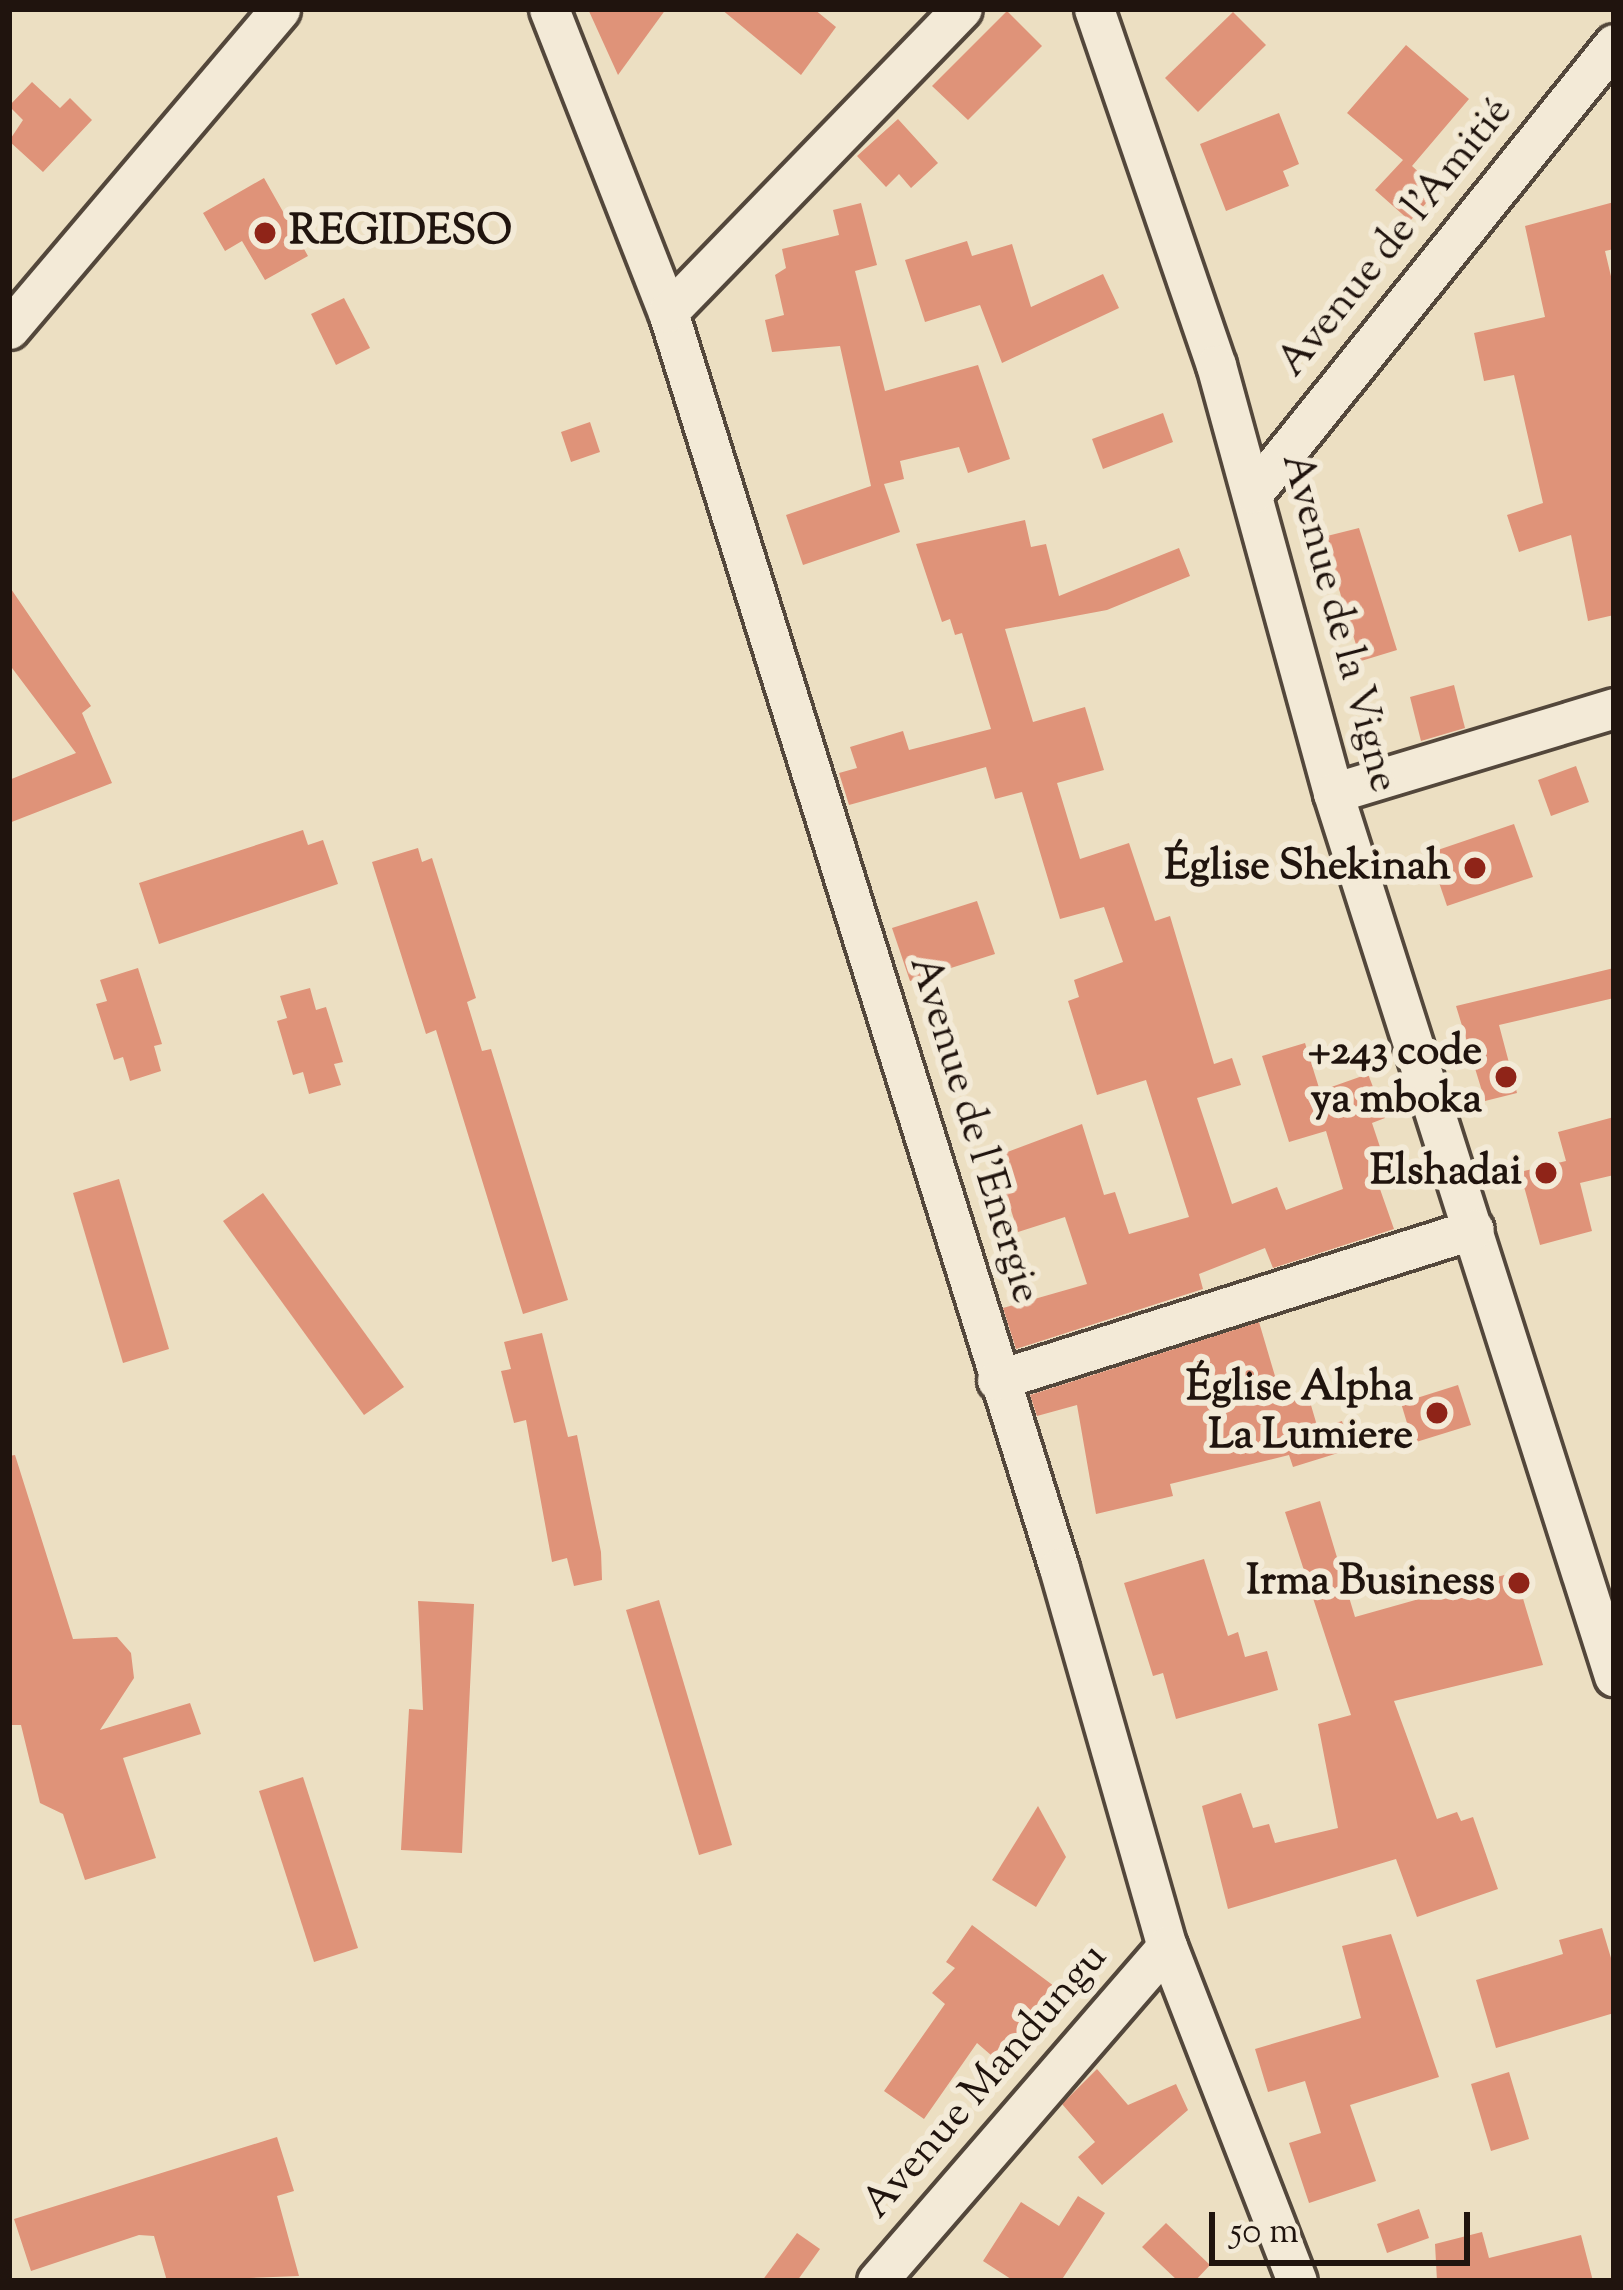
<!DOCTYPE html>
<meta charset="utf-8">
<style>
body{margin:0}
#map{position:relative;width:1623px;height:2290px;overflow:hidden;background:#ecdfc2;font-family:"Sorts Mill Goudy",serif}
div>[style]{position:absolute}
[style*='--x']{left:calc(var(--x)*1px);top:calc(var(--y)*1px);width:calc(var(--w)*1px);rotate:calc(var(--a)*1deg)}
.building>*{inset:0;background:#df9379}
.roads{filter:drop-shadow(3px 0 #53473b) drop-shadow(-3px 0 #53473b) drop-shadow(0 3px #53473b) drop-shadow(0 -3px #53473b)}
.street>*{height:39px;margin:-19.5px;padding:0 19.5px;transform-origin:19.5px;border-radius:19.5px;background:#f3ead7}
.dots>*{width:33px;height:33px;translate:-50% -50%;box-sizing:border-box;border:6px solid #f3ead7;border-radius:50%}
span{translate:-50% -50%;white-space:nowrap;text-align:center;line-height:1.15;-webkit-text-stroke:12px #f3ead7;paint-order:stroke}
.poi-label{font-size:42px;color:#20140e;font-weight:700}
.left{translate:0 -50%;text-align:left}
.right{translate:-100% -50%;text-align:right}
.street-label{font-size:42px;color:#20140e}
.frame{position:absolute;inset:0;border:12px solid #20140e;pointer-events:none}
.scale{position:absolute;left:1209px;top:2212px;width:261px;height:54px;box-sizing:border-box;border:6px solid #20140e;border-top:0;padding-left:15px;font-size:36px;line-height:42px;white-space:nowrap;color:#20140e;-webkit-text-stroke:9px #f3ead7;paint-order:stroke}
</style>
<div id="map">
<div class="building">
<div style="clip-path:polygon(588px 9px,666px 9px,618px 75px)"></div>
<div style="clip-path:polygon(721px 9px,814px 9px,836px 27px,801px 75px)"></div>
<div style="clip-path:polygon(1007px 11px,1042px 46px,968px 120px,932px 86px)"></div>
<div style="clip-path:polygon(1233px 12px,1266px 45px,1198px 112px,1165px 78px)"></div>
<div style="clip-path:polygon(1406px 45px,1469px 99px,1412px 166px,1438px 190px,1410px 221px,1375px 190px,1403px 160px,1347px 113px)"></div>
<div style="clip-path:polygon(32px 82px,60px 108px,70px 98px,92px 120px,43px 172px,9px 141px,23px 120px,9px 106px)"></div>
<div style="clip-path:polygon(1279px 113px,1299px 164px,1283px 171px,1289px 186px,1226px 211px,1200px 144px)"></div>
<div style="clip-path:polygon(898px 119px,938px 163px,911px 188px,899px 174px,886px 187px,857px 156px)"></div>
<div style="clip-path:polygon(264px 178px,308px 256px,265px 280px,242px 241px,225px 251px,203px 213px)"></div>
<div style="clip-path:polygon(1614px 202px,1614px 249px,1605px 251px,1614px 289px,1614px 615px,1588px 621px,1571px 535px,1519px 552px,1507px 515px,1543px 503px,1514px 375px,1484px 381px,1474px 333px,1545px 317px,1525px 226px)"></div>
<div style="clip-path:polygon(861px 203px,877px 265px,855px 271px,885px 391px,978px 365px,1010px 459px,968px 473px,959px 447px,900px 461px,904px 479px,884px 484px,900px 532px,803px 565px,786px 515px,871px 486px,840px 346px,772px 352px,765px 320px,784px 315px,775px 275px,786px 268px,782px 249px,839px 235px,833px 210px)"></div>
<div style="clip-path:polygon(967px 241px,972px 256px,1012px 244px,1031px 307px,1103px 274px,1119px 308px,1002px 363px,980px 305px,925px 322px,905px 260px)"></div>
<div style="clip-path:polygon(344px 298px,370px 348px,336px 365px,311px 314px)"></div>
<div style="clip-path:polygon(1163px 413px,1173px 442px,1103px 469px,1092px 439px)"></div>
<div style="clip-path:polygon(590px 422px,600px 452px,571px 462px,561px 432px)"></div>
<div style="clip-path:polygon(1025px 520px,1031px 547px,1046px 544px,1059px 596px,1179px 548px,1190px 576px,1107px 610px,1005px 629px,1033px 722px,1085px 707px,1104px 770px,1057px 783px,1080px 859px,1129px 843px,1155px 921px,1170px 916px,1214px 1064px,1232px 1058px,1241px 1085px,1197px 1098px,1232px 1204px,1277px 1187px,1286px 1210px,1343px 1189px,1326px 1131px,1289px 1142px,1262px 1056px,1305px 1043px,1320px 1091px,1368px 1074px,1385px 1118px,1372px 1123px,1387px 1168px,1374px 1172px,1394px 1229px,1273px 1268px,1265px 1248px,1199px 1274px,1203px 1289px,1016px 1349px,1003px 1308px,1087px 1284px,1065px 1217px,1018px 1232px,994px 1157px,1082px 1124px,1104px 1195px,1115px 1192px,1129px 1234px,1189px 1217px,1146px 1080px,1097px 1095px,1068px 1001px,1079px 997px,1074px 980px,1123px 962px,1104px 907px,1060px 919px,1022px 792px,995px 799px,986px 767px,849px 805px,839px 773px,857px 768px,850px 747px,903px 731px,909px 750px,991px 729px,962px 633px,955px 635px,950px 619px,942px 622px,916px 544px)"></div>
<div style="clip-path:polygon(1359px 528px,1397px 650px,1361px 661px,1323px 537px)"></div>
<div style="clip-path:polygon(9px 586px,91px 706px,82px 713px,112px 783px,9px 823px,9px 780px,76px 753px,9px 664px)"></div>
<div style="clip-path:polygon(1454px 685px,1465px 728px,1421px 741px,1410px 697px)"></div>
<div style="clip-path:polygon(1576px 766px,1589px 802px,1551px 816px,1538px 780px)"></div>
<div style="clip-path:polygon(1514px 824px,1533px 877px,1447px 906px,1429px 853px)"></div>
<div style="clip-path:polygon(303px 830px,308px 845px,323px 840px,338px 884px,159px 944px,139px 883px)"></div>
<div style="clip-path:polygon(418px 848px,422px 862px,432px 858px,476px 998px,467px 1002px,482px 1051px,491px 1049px,568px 1300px,523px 1314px,436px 1030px,426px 1034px,372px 862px)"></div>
<div style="clip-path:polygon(977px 901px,995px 954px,910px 981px,892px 928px)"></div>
<div style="clip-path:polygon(138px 968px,162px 1044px,154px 1046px,161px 1071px,130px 1081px,123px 1057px,114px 1060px,96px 1004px,107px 1001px,100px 980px)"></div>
<div style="clip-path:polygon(1614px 968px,1614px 998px,1499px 1025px,1517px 1093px,1485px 1101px,1456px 1006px)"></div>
<div style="clip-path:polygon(310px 988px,316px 1010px,326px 1007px,343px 1062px,334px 1064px,341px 1085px,309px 1094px,303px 1072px,293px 1075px,277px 1021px,287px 1018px,280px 996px)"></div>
<div style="clip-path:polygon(1614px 1117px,1614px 1175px,1580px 1183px,1592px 1231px,1540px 1245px,1520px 1172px,1566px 1161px,1558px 1132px)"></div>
<div style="clip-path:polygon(119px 1179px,169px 1349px,123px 1363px,73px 1193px)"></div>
<div style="clip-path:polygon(263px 1193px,404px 1387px,364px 1415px,223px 1221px)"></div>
<div style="clip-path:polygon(1259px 1322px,1283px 1403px,1308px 1395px,1318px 1429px,1342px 1421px,1351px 1449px,1293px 1467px,1289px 1455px,1170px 1484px,1173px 1496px,1096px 1514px,1077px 1405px,1037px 1416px,1030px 1395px)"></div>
<div style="clip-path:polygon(542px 1333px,568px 1437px,577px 1435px,601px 1552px,602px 1580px,574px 1586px,567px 1558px,552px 1562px,526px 1420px,514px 1423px,501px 1371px,511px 1369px,504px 1342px)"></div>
<div style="clip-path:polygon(1458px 1385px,1471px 1425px,1413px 1443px,1401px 1403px)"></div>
<div style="clip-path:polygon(15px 1455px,73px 1639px,117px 1637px,131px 1653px,134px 1678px,100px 1730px,190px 1703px,201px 1734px,123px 1758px,156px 1858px,85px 1880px,63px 1814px,40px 1803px,21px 1725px,9px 1725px,9px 1456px)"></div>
<div style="clip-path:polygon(1320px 1501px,1355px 1617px,1515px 1572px,1543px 1665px,1394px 1701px,1437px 1819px,1457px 1812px,1461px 1821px,1473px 1817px,1498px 1889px,1417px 1917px,1396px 1859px,1228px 1909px,1202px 1806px,1241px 1793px,1253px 1828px,1269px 1824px,1275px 1843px,1338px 1828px,1318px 1724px,1351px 1715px,1285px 1512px)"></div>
<div style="clip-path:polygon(1204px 1559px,1228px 1636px,1238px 1632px,1245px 1657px,1267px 1651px,1278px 1690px,1176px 1719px,1163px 1673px,1153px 1676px,1124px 1583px)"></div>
<div style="clip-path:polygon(659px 1600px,732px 1845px,699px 1855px,626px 1610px)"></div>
<div style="clip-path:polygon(418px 1601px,474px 1604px,462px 1853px,401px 1850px,409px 1709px,423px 1710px)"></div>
<div style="clip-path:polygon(303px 1777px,358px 1948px,314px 1962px,259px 1791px)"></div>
<div style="clip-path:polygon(1038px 1806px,1066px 1857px,1036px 1907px,992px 1880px)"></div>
<div style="clip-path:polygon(972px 1925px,1062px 1992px,1006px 2068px,977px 2043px,924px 2119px,884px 2091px,945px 2004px,932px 1993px,955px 1968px,946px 1962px)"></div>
<div style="clip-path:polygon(1602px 1928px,1614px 1968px,1614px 2013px,1496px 2048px,1476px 1980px,1563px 1954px,1559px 1940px)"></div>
<div style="clip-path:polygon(1391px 1934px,1439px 2077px,1350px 2105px,1376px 2181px,1309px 2203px,1289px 2143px,1321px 2133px,1305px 2081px,1268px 2092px,1255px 2049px,1361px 2018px,1342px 1946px)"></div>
<div style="clip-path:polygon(1097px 2069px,1128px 2105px,1176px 2084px,1188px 2110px,1102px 2185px,1078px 2157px,1095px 2142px,1062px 2104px)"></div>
<div style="clip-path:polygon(1509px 2072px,1529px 2139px,1491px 2151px,1471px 2084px)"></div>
<div style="clip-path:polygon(277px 2137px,294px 2191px,277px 2196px,299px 2276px,167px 2281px,154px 2236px,139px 2235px,31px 2271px,14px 2219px)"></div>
<div style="clip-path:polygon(1078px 2196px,1105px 2213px,1061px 2281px,1014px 2281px,983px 2261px,1021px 2202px,1059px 2226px)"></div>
<div style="clip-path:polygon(1419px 2209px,1429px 2238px,1387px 2253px,1377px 2224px)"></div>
<div style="clip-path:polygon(1166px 2223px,1210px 2265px,1195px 2281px,1178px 2281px,1142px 2247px)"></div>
<div style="clip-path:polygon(1482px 2232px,1489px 2258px,1581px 2235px,1593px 2281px,1437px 2281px,1435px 2244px)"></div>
<div style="clip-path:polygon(797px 2233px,820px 2249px,797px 2281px,762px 2281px)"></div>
</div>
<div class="roads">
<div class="street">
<div style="--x:549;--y:9;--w:326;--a:68.6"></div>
<div style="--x:668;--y:312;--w:1315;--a:72.71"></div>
<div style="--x:1059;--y:1568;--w:393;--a:74.1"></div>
<div style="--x:1167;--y:1946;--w:359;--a:68.8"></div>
<div style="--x:1094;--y:9;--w:376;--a:71.1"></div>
<div style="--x:1216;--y:365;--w:444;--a:74.7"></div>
<div style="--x:1333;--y:793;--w:927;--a:72.35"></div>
<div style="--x:668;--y:312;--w:422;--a:-45.9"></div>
<div style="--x:9;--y:329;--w:419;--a:-49.7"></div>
<div style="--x:1253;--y:493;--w:576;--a:-51.2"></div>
<div style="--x:1333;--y:793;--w:294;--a:-16.8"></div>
<div style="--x:997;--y:1380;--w:500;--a:-17.57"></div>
<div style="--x:877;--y:2281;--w:443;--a:-49.1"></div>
</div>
</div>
<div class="dots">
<div style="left:265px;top:233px;background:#8f2418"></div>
<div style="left:1475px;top:868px;background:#8f2418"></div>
<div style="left:1506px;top:1077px;background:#8f2418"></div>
<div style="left:1546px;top:1173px;background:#8f2418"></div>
<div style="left:1437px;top:1413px;background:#8f2418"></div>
<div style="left:1519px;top:1583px;background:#8f2418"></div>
</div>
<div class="poi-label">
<span class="left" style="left:289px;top:233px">REGIDESO</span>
<span class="right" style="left:1451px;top:868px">Église Shekinah</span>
<span class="right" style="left:1482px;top:1077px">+243 code<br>ya mboka</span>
<span class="right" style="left:1522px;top:1173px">Elshadai</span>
<span class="right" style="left:1413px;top:1413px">Église Alpha<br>La Lumiere</span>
<span class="right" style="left:1495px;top:1583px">Irma Business</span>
</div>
<div class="street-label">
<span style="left:1396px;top:238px;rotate:-51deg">Avenue de l'Amitié</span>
<span style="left:1338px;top:623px;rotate:75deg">Avenue de la Vigne</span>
<span style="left:973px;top:1130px;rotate:73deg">Avenue de l'Energie</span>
<span style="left:986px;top:2082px;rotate:-49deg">Avenue Mandungu</span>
</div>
<div class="frame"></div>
<div class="scale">50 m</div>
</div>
